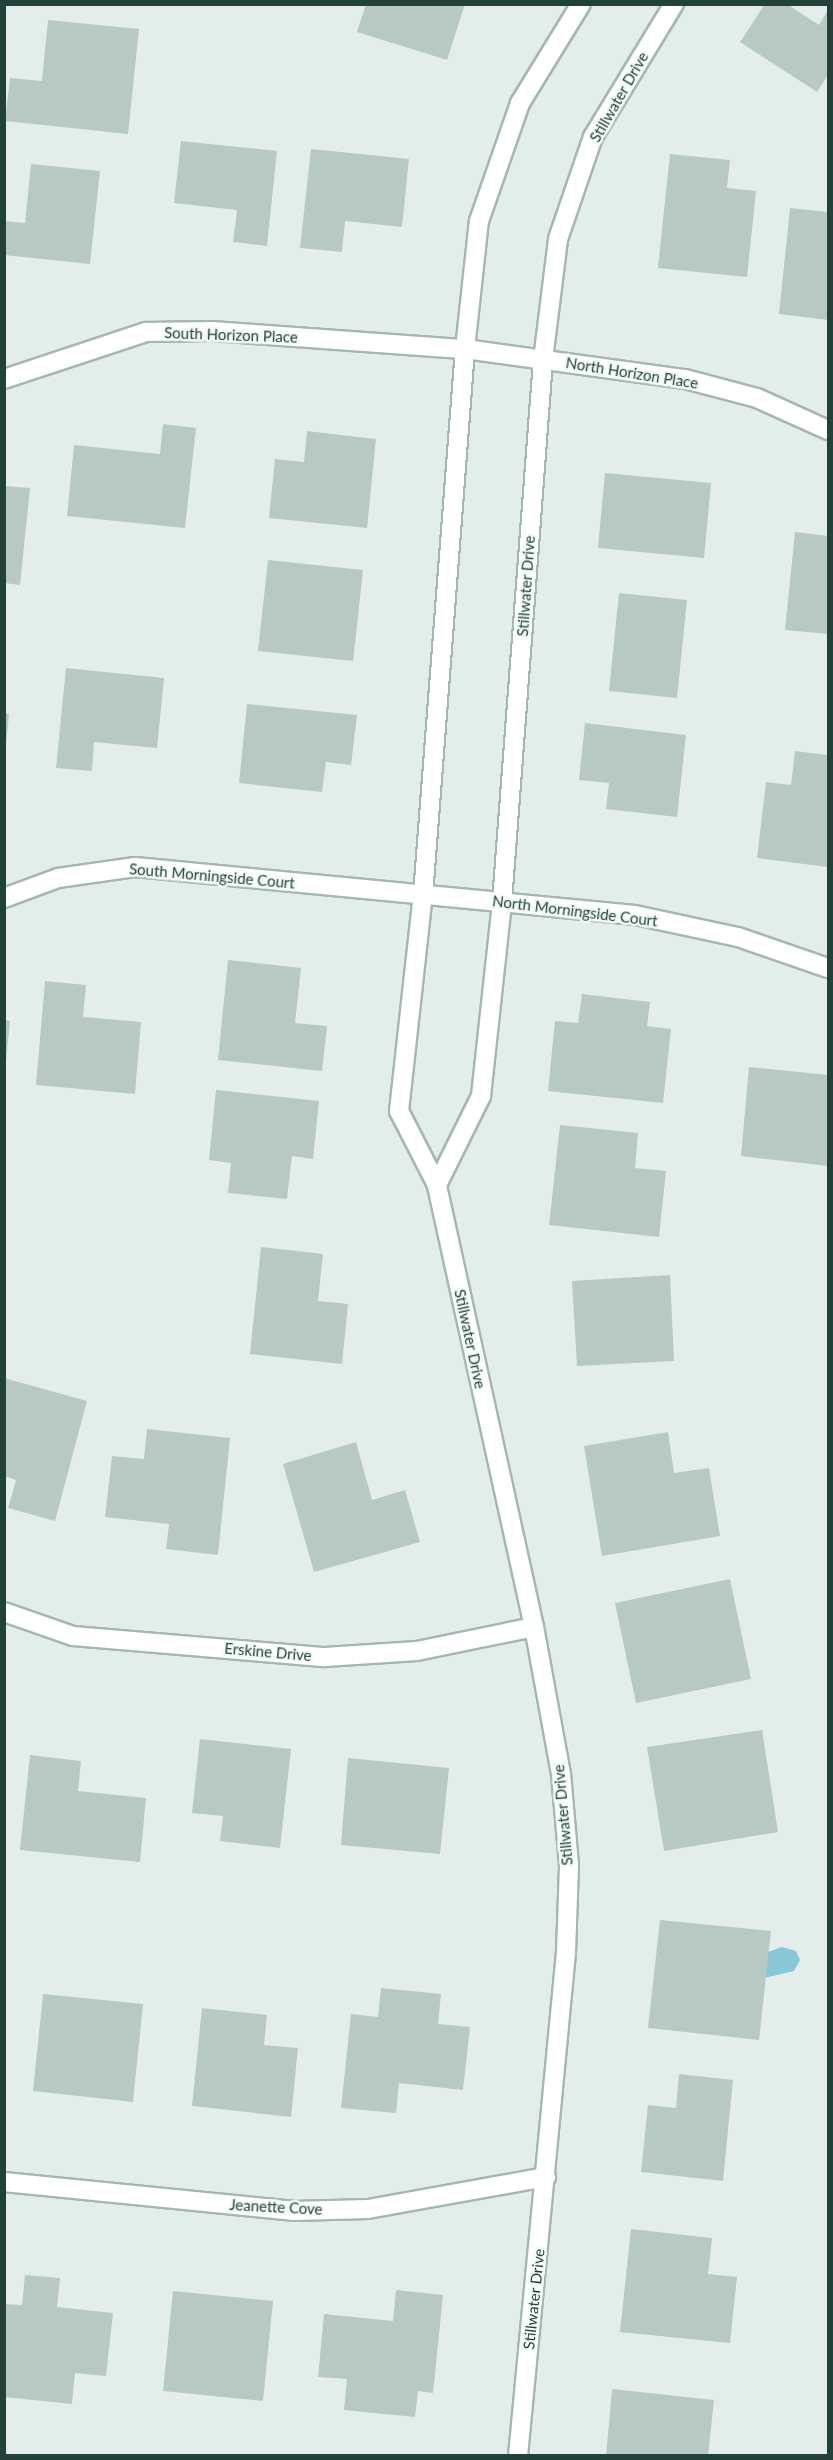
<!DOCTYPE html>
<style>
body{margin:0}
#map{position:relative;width:833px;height:2460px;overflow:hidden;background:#e3eeea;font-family:Lato,sans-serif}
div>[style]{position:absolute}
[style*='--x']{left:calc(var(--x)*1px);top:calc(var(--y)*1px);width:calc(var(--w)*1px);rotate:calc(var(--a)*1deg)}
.water>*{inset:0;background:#87c7d7}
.building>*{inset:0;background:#b8c9c3}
.roads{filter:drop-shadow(2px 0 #a5b7b2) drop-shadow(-2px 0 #a5b7b2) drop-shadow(0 2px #a5b7b2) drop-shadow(0 -2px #a5b7b2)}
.street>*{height:18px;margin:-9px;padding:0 9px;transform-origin:9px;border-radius:9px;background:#fff}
span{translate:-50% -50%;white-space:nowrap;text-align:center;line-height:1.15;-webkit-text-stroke:5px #f4faf7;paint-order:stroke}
.street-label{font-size:15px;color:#21413a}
.frame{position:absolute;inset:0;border:6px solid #21413a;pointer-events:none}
</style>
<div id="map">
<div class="water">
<div style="clip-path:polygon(782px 1947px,796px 1951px,800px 1960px,794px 1971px,756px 1980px,768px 1952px)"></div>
</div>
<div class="building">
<div style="clip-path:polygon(366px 4px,465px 4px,447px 60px,357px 32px)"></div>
<div style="clip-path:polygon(765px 4px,787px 4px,819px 25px,828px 10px,828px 75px,817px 92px,740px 42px)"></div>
<div style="clip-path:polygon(48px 20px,139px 29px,128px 134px,5px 121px,10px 78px,42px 81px)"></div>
<div style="clip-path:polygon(181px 141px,277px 151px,267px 246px,233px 242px,237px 210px,174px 203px)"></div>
<div style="clip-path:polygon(311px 149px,409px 159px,402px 227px,345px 221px,342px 252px,300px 248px)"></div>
<div style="clip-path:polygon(670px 154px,730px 160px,727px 188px,756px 191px,747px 277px,658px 268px)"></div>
<div style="clip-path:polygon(31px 164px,100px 171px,90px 264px,4px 255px,4px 221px,25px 223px)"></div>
<div style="clip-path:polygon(790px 208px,828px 212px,828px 320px,779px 314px)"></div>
<div style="clip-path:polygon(163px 424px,196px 428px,185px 528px,67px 516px,74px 445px,160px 454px)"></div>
<div style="clip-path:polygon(307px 431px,376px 439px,367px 528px,269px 518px,275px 459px,304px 462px)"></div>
<div style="clip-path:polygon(605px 473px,711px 483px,704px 558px,598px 548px)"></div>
<div style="clip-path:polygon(4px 486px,30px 488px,20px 585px,4px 583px)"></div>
<div style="clip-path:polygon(795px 532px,828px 536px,828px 634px,785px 630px)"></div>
<div style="clip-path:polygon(268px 560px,363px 570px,353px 661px,258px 651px)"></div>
<div style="clip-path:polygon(619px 593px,687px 600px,677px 698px,609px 691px)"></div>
<div style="clip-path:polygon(66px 668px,164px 678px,157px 748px,94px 742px,92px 771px,56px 768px)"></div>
<div style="clip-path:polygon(247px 704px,357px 715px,351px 765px,326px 762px,322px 792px,239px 783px)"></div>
<div style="clip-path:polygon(4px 713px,9px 714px,6px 745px,4px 745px)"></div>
<div style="clip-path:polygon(585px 723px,686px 735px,677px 817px,606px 809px,609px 783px,579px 780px)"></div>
<div style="clip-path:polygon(795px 751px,828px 755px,828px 867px,757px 858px,766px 782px,791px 785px)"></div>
<div style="clip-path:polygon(228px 960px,301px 968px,295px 1023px,327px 1026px,322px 1071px,218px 1060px)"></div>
<div style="clip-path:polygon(45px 981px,86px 985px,83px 1017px,141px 1022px,135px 1094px,36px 1085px)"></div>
<div style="clip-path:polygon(582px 994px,650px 1002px,647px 1026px,671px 1029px,663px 1103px,548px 1091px,555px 1021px,578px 1023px)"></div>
<div style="clip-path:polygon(4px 1020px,10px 1021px,6px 1061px,4px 1061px)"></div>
<div style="clip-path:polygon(749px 1067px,828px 1075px,828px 1166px,741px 1156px)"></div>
<div style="clip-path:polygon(216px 1090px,319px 1101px,313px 1159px,292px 1156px,287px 1199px,228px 1193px,231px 1163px,209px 1160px)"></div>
<div style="clip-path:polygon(560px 1125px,638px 1133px,635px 1168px,666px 1171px,659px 1237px,549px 1225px)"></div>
<div style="clip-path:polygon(261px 1247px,323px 1254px,318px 1301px,348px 1304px,342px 1364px,250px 1354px)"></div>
<div style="clip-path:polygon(670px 1275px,674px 1361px,577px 1366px,572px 1281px)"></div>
<div style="clip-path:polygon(4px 1378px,87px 1401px,55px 1521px,8px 1508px,16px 1480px,4px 1476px)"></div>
<div style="clip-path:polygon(147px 1429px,230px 1438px,218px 1555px,166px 1549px,169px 1524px,105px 1517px,112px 1456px,144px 1459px)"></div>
<div style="clip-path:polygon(668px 1432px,674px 1473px,709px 1468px,720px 1536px,602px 1556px,584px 1446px)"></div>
<div style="clip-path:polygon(356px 1442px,372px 1500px,405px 1490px,420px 1542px,314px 1572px,283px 1464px)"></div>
<div style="clip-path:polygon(730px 1579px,751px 1679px,636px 1703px,615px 1603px)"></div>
<div style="clip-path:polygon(762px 1730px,778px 1832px,664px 1851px,647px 1747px)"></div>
<div style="clip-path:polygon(200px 1739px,291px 1749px,280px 1848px,220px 1841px,223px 1816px,192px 1813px)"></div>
<div style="clip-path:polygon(30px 1755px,81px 1761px,78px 1791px,146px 1798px,140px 1862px,20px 1850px)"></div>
<div style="clip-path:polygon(348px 1758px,449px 1768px,440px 1854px,341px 1845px)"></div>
<div style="clip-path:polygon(660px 1920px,771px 1931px,759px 2040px,648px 2028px)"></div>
<div style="clip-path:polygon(381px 1988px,441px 1994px,438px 2024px,470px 2027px,463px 2090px,399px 2083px,396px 2113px,341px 2108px,351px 2014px,378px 2017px)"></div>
<div style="clip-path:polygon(43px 1994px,143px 2004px,133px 2102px,33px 2091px)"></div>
<div style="clip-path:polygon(202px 2008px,267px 2015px,264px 2045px,298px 2048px,291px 2117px,192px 2106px)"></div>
<div style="clip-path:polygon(679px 2074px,733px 2080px,723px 2181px,641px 2172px,648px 2105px,676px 2108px)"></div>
<div style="clip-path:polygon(631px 2229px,712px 2238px,708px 2274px,737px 2277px,730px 2343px,620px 2332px)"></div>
<div style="clip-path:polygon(25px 2275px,60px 2278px,57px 2307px,113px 2313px,106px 2376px,75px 2373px,72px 2404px,4px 2397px,4px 2304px,22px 2305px)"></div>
<div style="clip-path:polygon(396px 2290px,443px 2295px,433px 2393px,418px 2391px,415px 2417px,344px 2410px,347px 2379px,318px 2377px,324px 2314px,393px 2321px)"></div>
<div style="clip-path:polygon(173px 2291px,273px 2301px,263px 2401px,163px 2391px)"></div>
<div style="clip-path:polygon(612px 2389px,714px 2400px,708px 2456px,606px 2456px)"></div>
</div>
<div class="roads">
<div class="street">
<div style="--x:4;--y:379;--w:150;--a:-18.3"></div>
<div style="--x:146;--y:332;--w:66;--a:-0.9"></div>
<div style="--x:212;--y:331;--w:254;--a:4.1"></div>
<div style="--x:465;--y:349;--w:222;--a:7.8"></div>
<div style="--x:685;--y:379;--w:74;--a:14.8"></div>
<div style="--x:757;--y:398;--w:78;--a:24.3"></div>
<div style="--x:4;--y:898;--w:58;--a:-20.3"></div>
<div style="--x:58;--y:878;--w:78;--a:-8.1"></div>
<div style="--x:135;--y:867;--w:502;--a:5.48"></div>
<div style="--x:635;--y:915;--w:105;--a:12.1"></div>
<div style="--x:738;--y:937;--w:95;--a:19"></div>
<div style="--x:437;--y:1185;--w:99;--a:-63.7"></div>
<div style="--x:481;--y:1096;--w:195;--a:-83.8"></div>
<div style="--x:502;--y:902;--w:544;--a:-85.67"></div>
<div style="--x:543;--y:360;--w:122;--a:-82.9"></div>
<div style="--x:558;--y:239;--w:108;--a:-71.1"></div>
<div style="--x:593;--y:137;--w:156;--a:-58.7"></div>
<div style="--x:4;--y:1612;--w:73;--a:19.2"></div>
<div style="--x:73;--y:1636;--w:253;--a:4.8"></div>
<div style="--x:325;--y:1657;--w:92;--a:-3.7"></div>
<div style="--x:417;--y:1651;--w:119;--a:-11.6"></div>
<div style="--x:4;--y:2182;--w:290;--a:5.7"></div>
<div style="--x:293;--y:2211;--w:75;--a:-1.5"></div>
<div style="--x:368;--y:2209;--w:181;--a:-10.2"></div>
<div style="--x:518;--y:2456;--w:506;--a:-84.56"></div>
<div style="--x:566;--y:1952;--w:87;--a:-88"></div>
<div style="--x:569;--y:1865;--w:91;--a:-95"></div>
<div style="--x:561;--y:1774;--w:149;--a:-100.4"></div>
<div style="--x:534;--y:1627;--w:453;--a:-102.4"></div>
<div style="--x:437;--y:1185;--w:83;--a:-117.2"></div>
<div style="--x:399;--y:1111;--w:217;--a:-83.7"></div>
<div style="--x:423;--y:895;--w:548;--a:-85.6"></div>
<div style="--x:465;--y:349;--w:129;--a:-83.8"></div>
<div style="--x:479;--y:221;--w:125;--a:-70.8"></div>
<div style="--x:520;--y:103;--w:116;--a:-58.4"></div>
</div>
</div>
<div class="street-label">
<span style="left:619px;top:97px;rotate:-60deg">Stillwater Drive</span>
<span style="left:231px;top:335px;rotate:2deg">South Horizon Place</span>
<span style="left:632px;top:373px;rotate:9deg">North Horizon Place</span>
<span style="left:526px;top:586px;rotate:-86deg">Stillwater Drive</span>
<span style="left:212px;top:876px;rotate:5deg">South Morningside Court</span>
<span style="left:575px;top:911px;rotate:7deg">North Morningside Court</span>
<span style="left:470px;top:1339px;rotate:78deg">Stillwater Drive</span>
<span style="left:268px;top:1652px;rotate:5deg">Erskine Drive</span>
<span style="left:563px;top:1815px;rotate:-95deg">Stillwater Drive</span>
<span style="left:276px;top:2207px;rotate:3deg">Jeanette Cove</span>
<span style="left:534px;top:2299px;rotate:-84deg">Stillwater Drive</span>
</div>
<div class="frame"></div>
</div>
